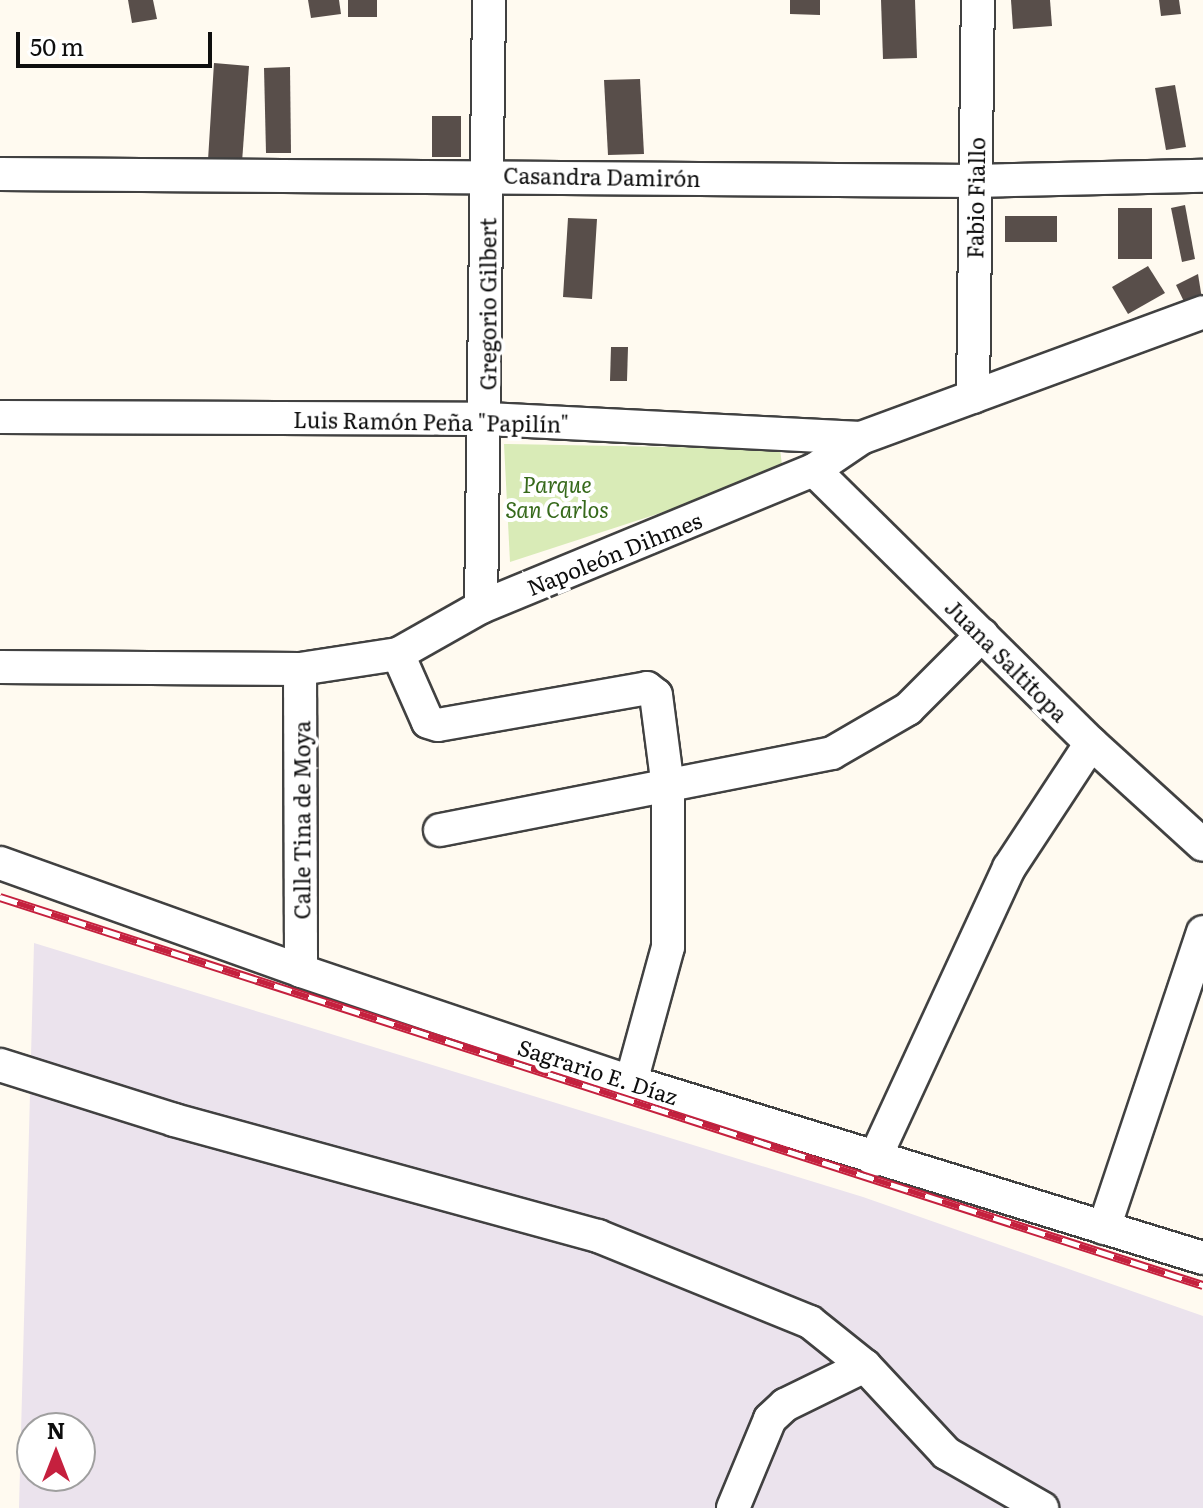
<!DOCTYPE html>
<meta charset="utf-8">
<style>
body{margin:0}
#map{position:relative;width:1203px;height:1508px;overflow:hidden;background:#fffaf0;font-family:Literata,serif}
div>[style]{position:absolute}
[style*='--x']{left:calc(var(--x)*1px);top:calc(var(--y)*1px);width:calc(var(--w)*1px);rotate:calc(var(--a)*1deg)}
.industrial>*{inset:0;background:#ebe3ed}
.green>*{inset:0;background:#d9ebb7}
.building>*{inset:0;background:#584e4a}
.roads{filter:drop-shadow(2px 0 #414141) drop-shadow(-2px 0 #414141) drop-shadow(0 2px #414141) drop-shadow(0 -2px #414141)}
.minor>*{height:32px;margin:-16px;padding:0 16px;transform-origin:16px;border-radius:16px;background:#fff}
.rail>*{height:9px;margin-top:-4.5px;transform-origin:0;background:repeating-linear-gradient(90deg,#fff 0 18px,#c5203e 0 36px);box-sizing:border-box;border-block:2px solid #c5203e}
span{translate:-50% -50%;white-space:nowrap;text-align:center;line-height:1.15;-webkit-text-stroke:8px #fff;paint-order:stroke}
.street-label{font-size:22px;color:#0e0e0e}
.park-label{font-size:22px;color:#36691b;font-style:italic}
.north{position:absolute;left:16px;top:1412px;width:80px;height:80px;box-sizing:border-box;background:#fff;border:2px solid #9f9f9f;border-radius:50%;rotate:0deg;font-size:22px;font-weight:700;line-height:32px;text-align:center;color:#0e0e0e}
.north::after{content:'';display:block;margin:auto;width:28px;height:36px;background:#c5203e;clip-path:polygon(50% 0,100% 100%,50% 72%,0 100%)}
.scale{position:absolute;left:16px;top:32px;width:196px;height:36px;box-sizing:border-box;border:4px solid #0e0e0e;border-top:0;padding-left:10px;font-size:24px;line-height:28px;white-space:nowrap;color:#0e0e0e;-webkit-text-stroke:6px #fff;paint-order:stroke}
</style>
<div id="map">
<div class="industrial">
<div style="clip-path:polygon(evenodd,34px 943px,863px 1197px,1203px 1316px,1203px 1508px,19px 1508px,34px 943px,32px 1428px,80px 1428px,80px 1476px,32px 1476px,32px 1428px)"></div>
</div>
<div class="green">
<div style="clip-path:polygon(504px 444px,780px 449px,783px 473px,510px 562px)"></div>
</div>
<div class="building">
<div style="clip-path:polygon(128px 0,153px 0,157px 19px,132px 23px)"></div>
<div style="clip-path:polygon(308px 0,339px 0,341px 14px,311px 18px)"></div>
<div style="clip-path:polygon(348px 0,377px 0,377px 17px,348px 17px)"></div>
<div style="clip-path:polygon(790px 0,820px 0,820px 15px,790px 14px)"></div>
<div style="clip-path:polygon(881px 0,915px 0,917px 58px,883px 59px)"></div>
<div style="clip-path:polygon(1011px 0,1050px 0,1052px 26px,1013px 29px)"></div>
<div style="clip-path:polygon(1159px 0,1179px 0,1181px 14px,1161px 16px)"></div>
<div style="clip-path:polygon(214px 63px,249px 66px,242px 162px,208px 160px)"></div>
<div style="clip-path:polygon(290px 67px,291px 153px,266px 153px,264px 68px)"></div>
<div style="clip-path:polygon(640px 79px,644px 154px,608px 155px,604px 80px)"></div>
<div style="clip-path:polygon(1175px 85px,1186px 147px,1166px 150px,1155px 88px)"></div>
<div style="clip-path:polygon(432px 116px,461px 116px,461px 157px,432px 157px)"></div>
<div style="clip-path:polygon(1185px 205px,1195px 259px,1182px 262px,1171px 208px)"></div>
<div style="clip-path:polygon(1118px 208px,1152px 208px,1152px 259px,1118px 259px)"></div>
<div style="clip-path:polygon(1005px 216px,1057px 216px,1057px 242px,1005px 242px)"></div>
<div style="clip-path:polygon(568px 218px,597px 219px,592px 299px,563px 297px)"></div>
<div style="clip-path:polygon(1148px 266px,1165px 293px,1128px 314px,1112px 287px)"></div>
<div style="clip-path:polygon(1198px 274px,1203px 305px,1189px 312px,1176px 285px)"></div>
<div style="clip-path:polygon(611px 347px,628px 347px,627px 381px,610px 381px)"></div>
</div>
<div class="roads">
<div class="minor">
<div style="--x:0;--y:174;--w:975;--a:0.41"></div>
<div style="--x:975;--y:181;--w:228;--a:-1.3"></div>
<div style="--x:973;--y:397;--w:397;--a:-89.3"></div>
<div style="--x:0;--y:417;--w:487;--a:0.2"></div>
<div style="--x:487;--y:419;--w:374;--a:2.9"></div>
<div style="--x:814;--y:470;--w:389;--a:44.6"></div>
<div style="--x:1091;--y:743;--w:151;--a:42.3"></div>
<div style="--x:481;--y:607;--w:607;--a:-89.24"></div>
<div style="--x:398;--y:654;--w:74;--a:66.2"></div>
<div style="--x:428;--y:722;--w:10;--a:17"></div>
<div style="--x:438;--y:725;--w:212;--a:-10"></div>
<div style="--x:647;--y:688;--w:11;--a:38"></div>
<div style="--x:656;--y:695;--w:94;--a:82.6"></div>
<div style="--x:668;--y:788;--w:159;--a:90"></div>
<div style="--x:668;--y:947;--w:140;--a:105.3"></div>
<div style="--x:0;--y:667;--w:300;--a:0.4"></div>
<div style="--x:300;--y:669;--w:99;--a:-8.7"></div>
<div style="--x:398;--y:654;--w:95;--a:-29.5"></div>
<div style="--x:481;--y:607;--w:360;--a:-22.4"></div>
<div style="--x:814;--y:470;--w:57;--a:-34.2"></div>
<div style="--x:861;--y:438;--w:364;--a:-20.2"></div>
<div style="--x:300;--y:669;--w:302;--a:89.8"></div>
<div style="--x:440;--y:830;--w:399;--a:-11.1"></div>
<div style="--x:832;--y:753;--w:88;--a:-30.1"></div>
<div style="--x:908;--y:709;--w:105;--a:-45"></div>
<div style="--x:0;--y:863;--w:320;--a:19.7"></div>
<div style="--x:301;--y:971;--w:348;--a:18.6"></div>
<div style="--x:631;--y:1082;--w:598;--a:17.1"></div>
<div style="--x:0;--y:1065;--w:182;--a:17.5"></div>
<div style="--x:174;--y:1120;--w:440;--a:15.3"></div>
<div style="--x:598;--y:1236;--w:229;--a:22.1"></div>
<div style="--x:810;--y:1322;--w:70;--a:38.7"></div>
<div style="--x:865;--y:1366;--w:119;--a:47"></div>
<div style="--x:946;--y:1453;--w:111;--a:29.8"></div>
<div style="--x:874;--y:1160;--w:322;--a:-65.2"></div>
<div style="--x:1009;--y:868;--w:149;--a:-56.7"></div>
<div style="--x:1104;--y:1228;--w:312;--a:-71.5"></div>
<div style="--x:733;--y:1508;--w:96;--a:-67.4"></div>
<div style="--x:770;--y:1419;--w:21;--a:-43"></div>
<div style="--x:785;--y:1405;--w:89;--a:-26"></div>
</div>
</div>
<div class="rail">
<div style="--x:0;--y:897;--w:1264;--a:17.88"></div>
</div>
<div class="street-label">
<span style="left:602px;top:176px;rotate:1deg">Casandra Damirón</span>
<span style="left:975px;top:198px;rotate:-89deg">Fabio Fiallo</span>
<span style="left:487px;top:304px;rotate:-90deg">Gregorio Gilbert</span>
<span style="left:431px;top:421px;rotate:1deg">Luis Ramón Peña "Papilín"</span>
<span style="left:614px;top:553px;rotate:-22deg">Napoleón Dihmes</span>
<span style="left:1007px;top:660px;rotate:45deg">Juana Saltitopa</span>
<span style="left:301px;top:820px;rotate:-90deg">Calle Tina de Moya</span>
<span style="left:598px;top:1071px;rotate:18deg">Sagrario E. Díaz</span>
</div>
<div class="park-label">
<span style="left:557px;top:496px">Parque<br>San Carlos</span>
</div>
<div class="north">N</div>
<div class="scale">50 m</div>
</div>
